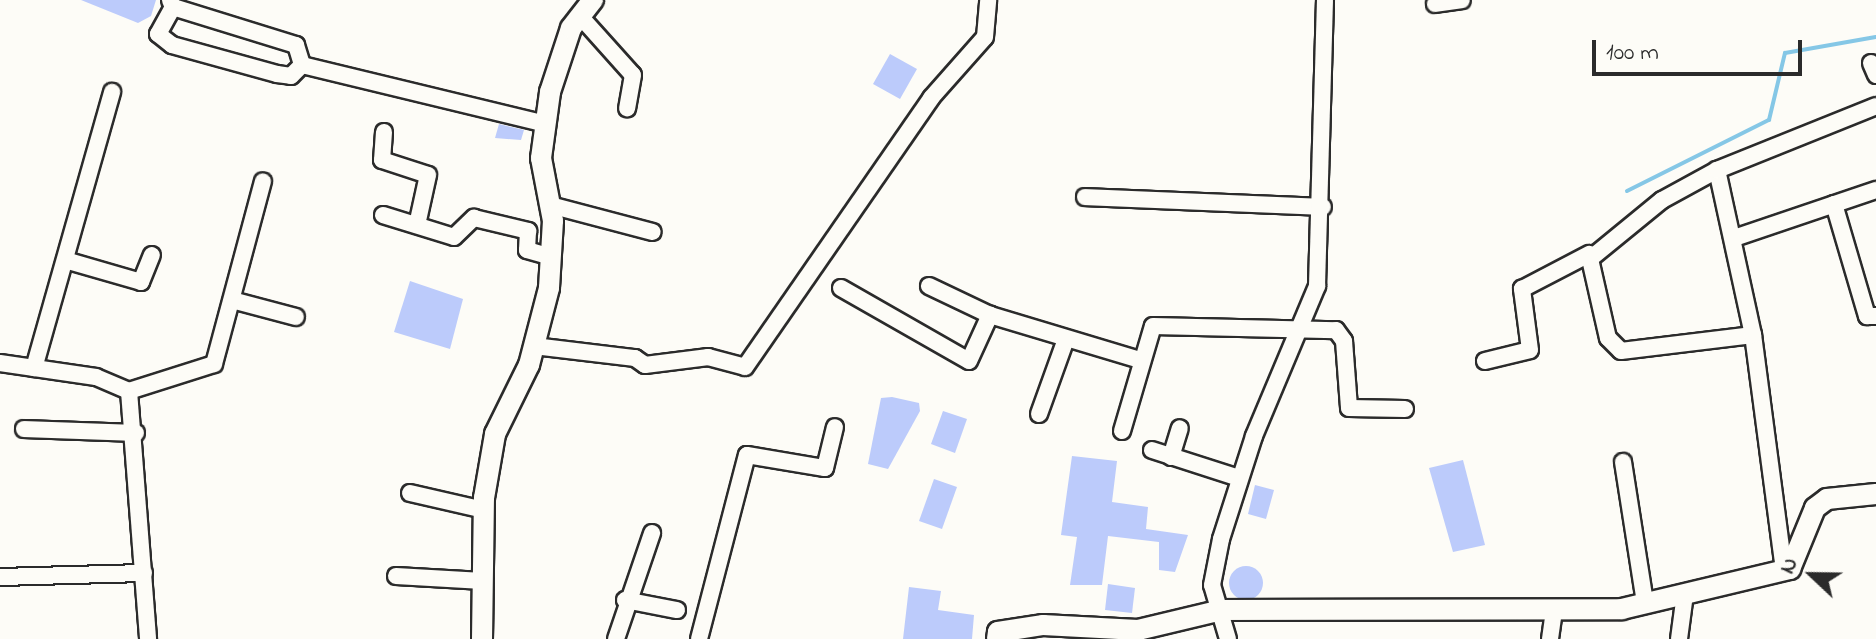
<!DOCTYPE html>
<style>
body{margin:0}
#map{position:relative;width:1876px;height:639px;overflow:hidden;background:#fdfcf7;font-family:"Indie Flower",sans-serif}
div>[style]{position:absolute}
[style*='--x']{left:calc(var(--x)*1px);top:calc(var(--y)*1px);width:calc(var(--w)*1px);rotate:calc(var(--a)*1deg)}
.stream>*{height:4px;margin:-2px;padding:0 2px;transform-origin:2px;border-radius:2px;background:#85c7e6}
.building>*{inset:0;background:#bccbfb}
.round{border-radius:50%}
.roads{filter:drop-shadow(2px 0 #2b2b2b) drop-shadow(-2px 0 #2b2b2b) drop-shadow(0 2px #2b2b2b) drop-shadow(0 -2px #2b2b2b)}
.minor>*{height:16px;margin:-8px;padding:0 8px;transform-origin:8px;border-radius:8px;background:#fdfcf7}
.tertiary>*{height:20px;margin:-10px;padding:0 10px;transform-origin:10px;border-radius:10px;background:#fdfcf7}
span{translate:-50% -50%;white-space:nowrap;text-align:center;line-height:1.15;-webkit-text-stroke:7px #fdfcf7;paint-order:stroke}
.north{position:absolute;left:1772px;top:535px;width:80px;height:80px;-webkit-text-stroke:6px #fdfcf7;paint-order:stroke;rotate:292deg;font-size:22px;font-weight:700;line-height:32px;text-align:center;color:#2b2b2b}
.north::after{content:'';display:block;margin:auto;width:28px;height:36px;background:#2b2b2b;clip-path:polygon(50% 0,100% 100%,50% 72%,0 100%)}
.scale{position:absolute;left:1592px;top:40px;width:210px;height:36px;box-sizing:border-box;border:4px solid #2b2b2b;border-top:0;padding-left:10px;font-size:24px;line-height:28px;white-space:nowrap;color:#2b2b2b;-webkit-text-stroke:6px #fdfcf7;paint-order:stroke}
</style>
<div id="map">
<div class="stream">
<div style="--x:1627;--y:191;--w:159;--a:-26.6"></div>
<div style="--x:1769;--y:120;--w:69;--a:-76.6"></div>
<div style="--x:1785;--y:53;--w:92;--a:-10"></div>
</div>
<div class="building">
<div style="clip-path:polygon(81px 0,156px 0,151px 16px,138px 23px)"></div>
<div style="clip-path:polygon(890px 54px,917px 69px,900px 99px,873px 84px)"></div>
<div style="clip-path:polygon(499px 124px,524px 130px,521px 140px,495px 138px)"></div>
<div style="clip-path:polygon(410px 281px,463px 299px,450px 349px,394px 332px)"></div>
<div style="clip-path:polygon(892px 397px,919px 403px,920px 411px,888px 469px,868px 464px,881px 398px)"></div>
<div style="clip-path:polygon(943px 411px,967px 419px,955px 453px,931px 444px)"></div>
<div style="clip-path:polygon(1072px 456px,1117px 461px,1112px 502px,1148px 507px,1146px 529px,1188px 535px,1175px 572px,1159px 570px,1159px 542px,1108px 536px,1102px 585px,1070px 585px,1077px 537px,1061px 535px)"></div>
<div style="clip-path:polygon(1463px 460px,1485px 545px,1453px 552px,1429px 468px)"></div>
<div style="clip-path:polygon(934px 479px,957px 487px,942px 529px,919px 521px)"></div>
<div style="clip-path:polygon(1255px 485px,1274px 490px,1266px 519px,1248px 514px)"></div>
<div class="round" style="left:1229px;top:566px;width:34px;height:34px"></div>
<div style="clip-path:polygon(1108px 584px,1135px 588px,1132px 613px,1105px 610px)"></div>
<div style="clip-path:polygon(909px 587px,941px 591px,938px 610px,974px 615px,972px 639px,903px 639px)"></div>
</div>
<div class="roads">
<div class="minor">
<div style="--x:170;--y:0;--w:8;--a:67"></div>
<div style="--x:173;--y:7;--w:129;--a:17.2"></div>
<div style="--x:296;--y:45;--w:21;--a:73"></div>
<div style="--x:302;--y:65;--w:251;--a:13.6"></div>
<div style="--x:1435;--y:4;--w:27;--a:-8"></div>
<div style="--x:173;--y:7;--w:31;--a:119"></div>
<div style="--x:158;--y:34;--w:18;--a:38"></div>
<div style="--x:172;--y:45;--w:109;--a:15.4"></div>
<div style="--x:277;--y:74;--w:14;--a:8"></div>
<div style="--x:291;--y:76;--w:16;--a:-45"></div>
<div style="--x:580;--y:16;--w:79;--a:48.1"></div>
<div style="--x:633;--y:75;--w:34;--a:100"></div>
<div style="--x:1871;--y:63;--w:13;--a:67"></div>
<div style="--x:384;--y:132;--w:28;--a:94"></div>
<div style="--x:382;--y:160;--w:48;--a:18.1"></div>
<div style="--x:428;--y:175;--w:51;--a:102.4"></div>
<div style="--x:1717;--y:170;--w:63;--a:151.4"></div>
<div style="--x:1662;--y:200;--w:93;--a:140.7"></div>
<div style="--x:1590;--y:259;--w:81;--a:77.2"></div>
<div style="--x:1608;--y:338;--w:18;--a:45"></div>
<div style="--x:1621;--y:351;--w:133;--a:-6.9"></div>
<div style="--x:1085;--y:197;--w:238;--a:2.4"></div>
<div style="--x:1834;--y:204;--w:117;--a:73.6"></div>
<div style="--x:1867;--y:316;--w:9;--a:0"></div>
<div style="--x:550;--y:205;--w:106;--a:14.7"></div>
<div style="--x:383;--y:215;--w:74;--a:17.2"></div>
<div style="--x:454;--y:237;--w:28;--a:-44"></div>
<div style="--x:474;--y:218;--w:56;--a:13.5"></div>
<div style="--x:528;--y:231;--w:19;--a:93"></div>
<div style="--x:527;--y:250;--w:25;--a:16"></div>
<div style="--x:1734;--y:238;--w:150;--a:-18.7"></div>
<div style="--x:65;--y:260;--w:79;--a:16.1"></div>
<div style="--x:141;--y:282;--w:29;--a:-68"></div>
<div style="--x:929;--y:286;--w:68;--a:25.4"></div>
<div style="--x:990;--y:315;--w:157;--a:16.7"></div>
<div style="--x:841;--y:288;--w:147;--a:29.7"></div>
<div style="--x:969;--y:361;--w:51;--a:-65.5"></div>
<div style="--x:232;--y:300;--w:66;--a:14.9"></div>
<div style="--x:534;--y:346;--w:102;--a:6.8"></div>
<div style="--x:635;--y:358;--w:12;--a:35"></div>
<div style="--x:645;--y:365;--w:64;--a:-7.2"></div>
<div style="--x:708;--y:357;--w:38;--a:15"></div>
<div style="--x:745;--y:367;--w:327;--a:-55.3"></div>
<div style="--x:931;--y:98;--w:81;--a:-48.5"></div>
<div style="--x:985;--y:37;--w:37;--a:-85"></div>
<div style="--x:1485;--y:361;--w:46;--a:-13.7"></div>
<div style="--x:1530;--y:350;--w:62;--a:-97.5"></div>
<div style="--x:1522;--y:289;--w:76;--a:-27.6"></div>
<div style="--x:0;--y:363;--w:97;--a:8.3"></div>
<div style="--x:96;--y:377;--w:36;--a:23"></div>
<div style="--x:129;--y:391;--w:249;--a:85.6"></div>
<div style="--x:34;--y:368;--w:287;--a:-74.2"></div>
<div style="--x:129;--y:391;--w:89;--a:-17.6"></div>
<div style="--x:214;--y:364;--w:189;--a:-75"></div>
<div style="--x:1039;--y:414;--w:80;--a:-70.2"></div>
<div style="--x:24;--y:429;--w:112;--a:2"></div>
<div style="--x:1122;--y:431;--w:109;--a:-73.6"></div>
<div style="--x:1153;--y:326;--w:183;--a:1.3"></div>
<div style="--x:1336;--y:330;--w:14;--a:54"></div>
<div style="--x:1344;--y:341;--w:67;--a:85.7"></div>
<div style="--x:1349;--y:408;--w:56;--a:1"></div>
<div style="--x:1152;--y:450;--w:91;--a:17.8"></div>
<div style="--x:1171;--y:457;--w:30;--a:-73"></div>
<div style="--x:1623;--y:462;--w:143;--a:81.1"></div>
<div style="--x:410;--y:493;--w:76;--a:12.9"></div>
<div style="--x:1784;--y:570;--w:237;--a:-97.5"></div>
<div style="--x:1753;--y:335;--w:169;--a:-102.3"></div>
<div style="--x:1717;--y:170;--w:171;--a:-21.9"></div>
<div style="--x:396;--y:576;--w:87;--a:3.3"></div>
<div style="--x:0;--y:577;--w:144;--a:-1.6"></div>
<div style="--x:625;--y:600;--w:53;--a:10.9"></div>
<div style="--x:616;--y:639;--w:112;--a:-71.2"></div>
<div style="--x:699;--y:639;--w:190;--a:-75.4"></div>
<div style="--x:747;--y:455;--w:79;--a:9.5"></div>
<div style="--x:825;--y:468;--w:42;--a:-76.3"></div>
<div style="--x:1228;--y:639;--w:56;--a:-106.5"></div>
<div style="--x:1212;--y:585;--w:47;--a:-78.9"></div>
<div style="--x:1221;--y:539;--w:108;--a:-72.2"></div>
<div style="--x:1254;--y:436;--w:163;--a:-67.2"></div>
<div style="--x:1317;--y:286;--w:286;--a:-88.4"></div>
<div style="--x:1550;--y:639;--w:29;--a:-82"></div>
<div style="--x:1679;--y:639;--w:45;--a:-82.4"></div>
</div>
<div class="tertiary">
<div style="--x:482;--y:639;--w:141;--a:-89.2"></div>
<div style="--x:484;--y:498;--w:65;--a:-80.2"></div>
<div style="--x:495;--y:434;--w:77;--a:-63.8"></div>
<div style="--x:529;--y:365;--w:80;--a:-75.4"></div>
<div style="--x:549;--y:288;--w:67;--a:-86.6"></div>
<div style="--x:553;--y:221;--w:64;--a:-100.8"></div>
<div style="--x:541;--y:158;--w:67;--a:-82.2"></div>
<div style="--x:550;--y:92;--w:67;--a:-71.8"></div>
<div style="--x:571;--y:28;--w:36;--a:-52"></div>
<div style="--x:997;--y:639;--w:7;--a:-82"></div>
<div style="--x:998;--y:632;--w:46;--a:-8.8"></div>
<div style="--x:1043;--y:625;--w:95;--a:3"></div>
<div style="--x:1138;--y:630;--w:85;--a:-13.5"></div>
<div style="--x:1221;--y:610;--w:401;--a:-0.1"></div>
<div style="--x:1622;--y:609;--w:173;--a:-13.4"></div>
<div style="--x:1790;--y:569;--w:66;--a:-67.7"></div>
<div style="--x:1815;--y:508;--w:15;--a:-37"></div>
<div style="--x:1827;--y:499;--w:49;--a:-5.8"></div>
</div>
</div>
<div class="north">N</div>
<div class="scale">100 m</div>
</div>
